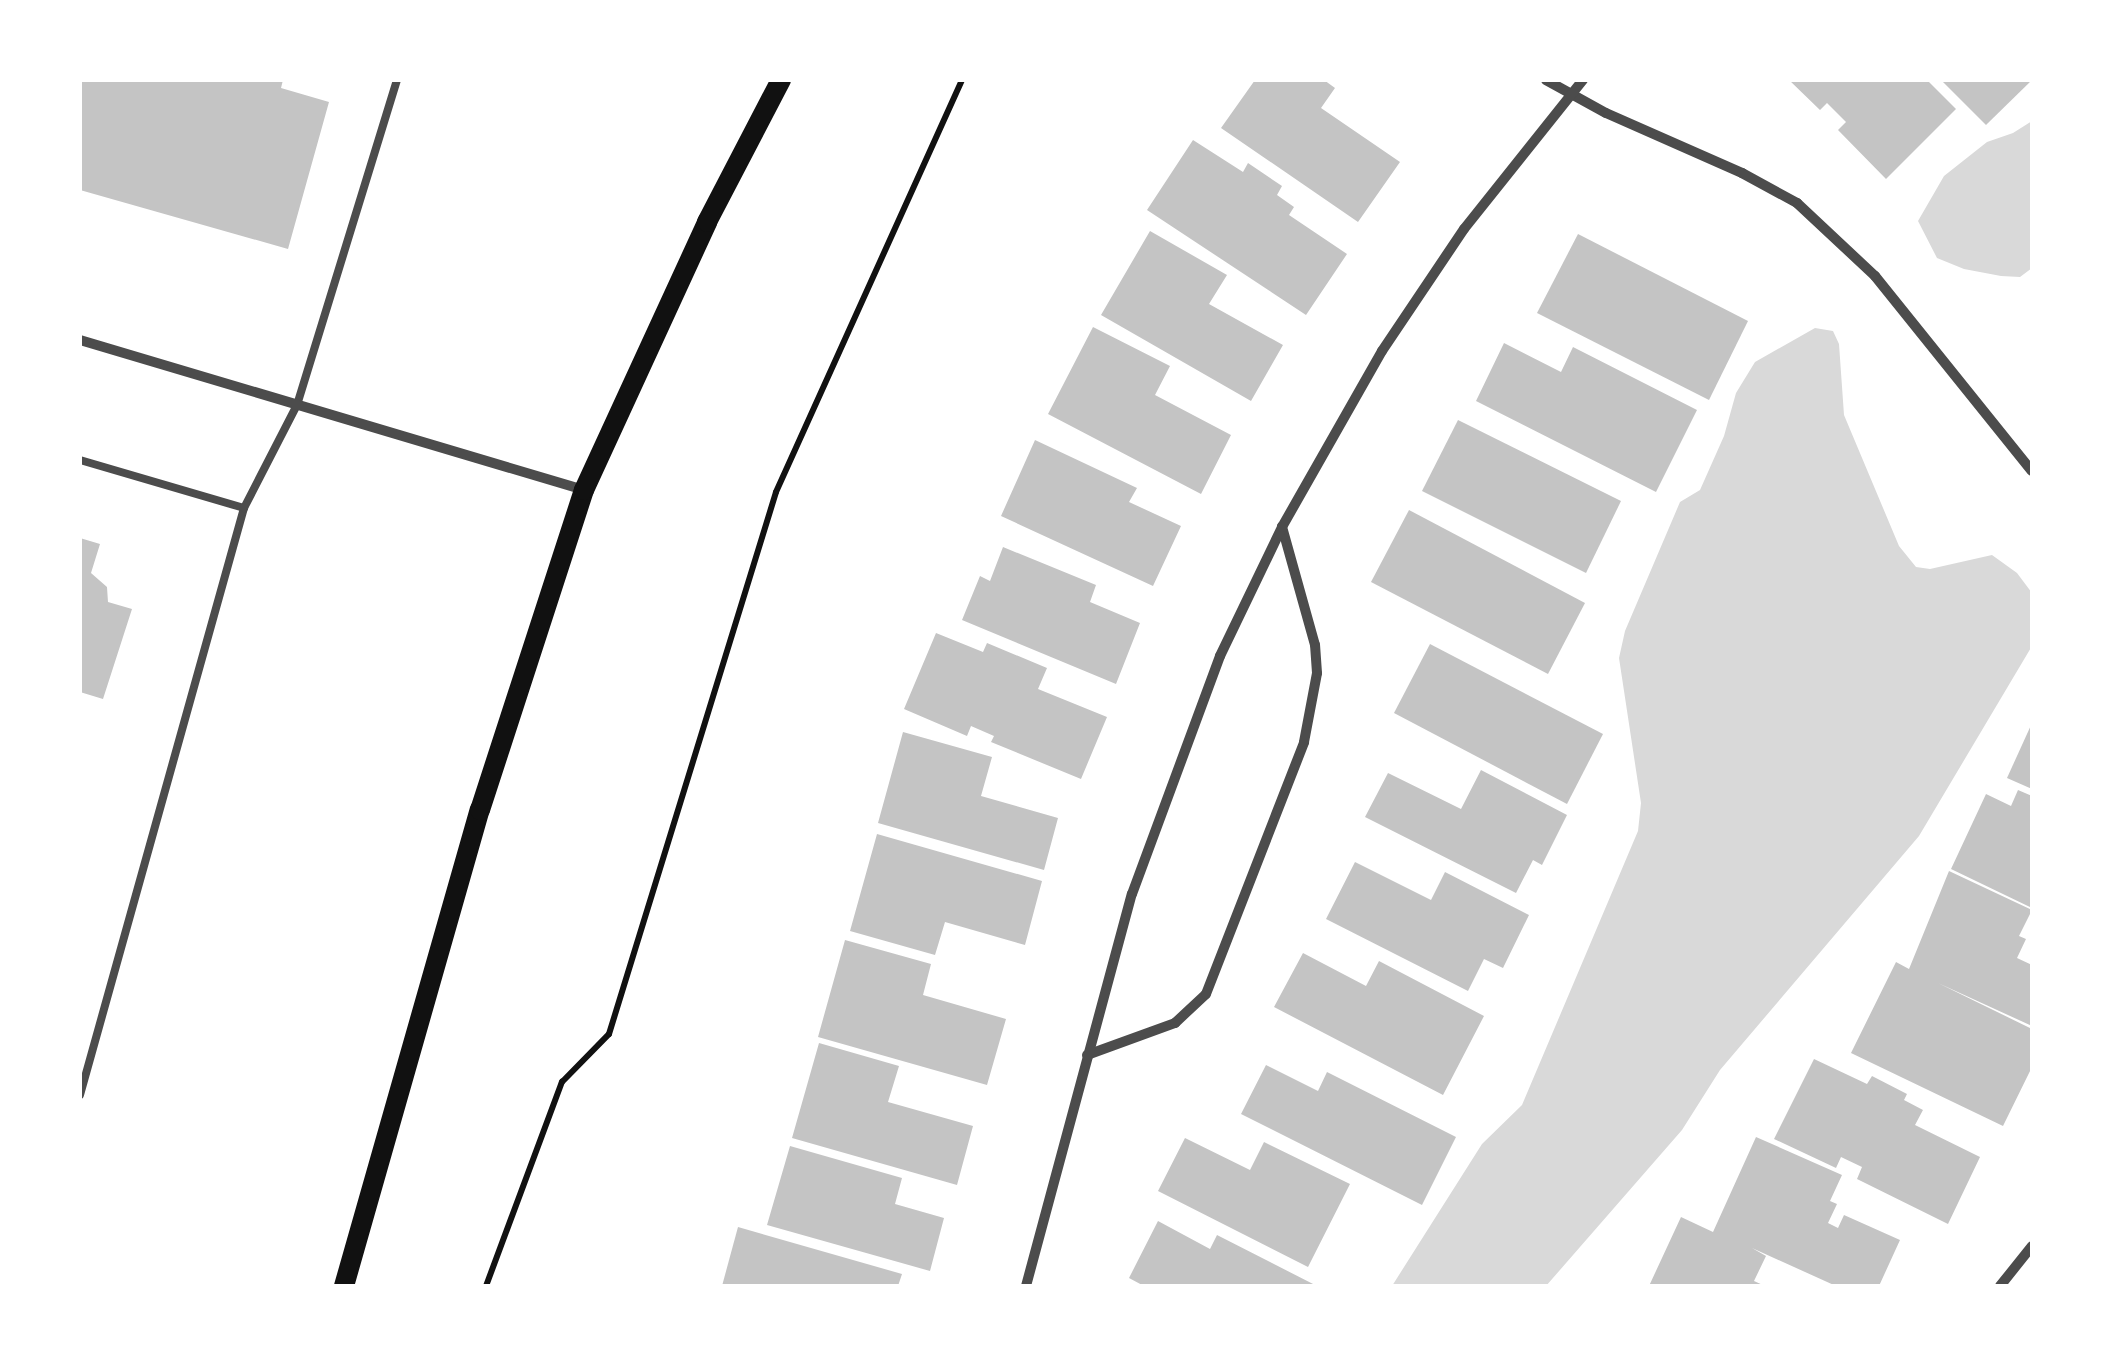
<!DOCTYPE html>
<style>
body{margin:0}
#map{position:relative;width:2112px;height:1366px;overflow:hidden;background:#fff;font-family:Poppins,sans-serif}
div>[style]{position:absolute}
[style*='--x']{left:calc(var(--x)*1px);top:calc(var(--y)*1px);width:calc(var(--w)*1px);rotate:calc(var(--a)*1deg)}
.water>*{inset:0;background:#d9d9d9}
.building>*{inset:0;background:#c4c4c4}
.path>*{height:6px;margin:-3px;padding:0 3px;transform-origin:3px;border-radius:3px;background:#111}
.service>*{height:8px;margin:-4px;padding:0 4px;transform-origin:4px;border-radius:4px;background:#4c4c4c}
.minor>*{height:10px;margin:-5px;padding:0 5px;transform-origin:5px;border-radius:5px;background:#4c4c4c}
.secondary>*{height:20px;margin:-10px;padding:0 10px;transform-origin:10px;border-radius:10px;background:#111}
span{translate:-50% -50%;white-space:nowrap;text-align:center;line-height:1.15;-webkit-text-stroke:8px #fff;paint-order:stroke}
.frame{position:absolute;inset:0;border:82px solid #fff;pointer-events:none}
</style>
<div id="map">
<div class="water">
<div style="clip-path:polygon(2032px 121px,2032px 268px,2020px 277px,2001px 276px,1964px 269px,1937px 258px,1918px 221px,1944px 176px,1987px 142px,2013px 133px)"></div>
<div style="clip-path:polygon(1815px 328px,1833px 331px,1839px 344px,1844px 415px,1899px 546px,1916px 567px,1930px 569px,1992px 555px,2017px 573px,2032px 593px,2032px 646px,1919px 836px,1720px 1070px,1682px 1130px,1546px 1286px,1392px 1286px,1482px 1144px,1522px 1105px,1638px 831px,1641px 803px,1619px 658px,1625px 631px,1680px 502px,1700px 490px,1724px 436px,1736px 393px,1755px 362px)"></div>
</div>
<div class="building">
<div style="clip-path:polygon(80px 80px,283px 80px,281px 88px,329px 102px,288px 249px,80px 190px)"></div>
<div style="clip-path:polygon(1255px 80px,1324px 80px,1335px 88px,1321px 108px,1400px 162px,1358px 222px,1221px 128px)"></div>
<div style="clip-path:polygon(1789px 80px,1927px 80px,1956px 109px,1886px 179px,1838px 130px,1846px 122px,1827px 103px,1820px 110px)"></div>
<div style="clip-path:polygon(1941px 80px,2032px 80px,1986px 125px)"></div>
<div style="clip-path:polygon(1193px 140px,1243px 172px,1248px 163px,1282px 186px,1277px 195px,1294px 207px,1289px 215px,1347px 254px,1306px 315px,1147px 210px)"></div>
<div style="clip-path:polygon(1150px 231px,1227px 275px,1209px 304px,1283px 345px,1251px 401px,1101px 315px)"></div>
<div style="clip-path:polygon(1578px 234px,1748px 321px,1709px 400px,1537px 313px)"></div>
<div style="clip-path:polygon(1093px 327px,1170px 366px,1155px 395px,1231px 435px,1201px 494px,1048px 414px)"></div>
<div style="clip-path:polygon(1504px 343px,1561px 372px,1573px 347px,1697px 410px,1656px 492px,1476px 401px)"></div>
<div style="clip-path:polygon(1458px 420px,1621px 501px,1586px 573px,1422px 491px)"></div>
<div style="clip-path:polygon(1035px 440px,1137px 488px,1129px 502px,1181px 526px,1153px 586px,1001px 516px)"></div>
<div style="clip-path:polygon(1409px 510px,1585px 603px,1548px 674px,1371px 582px)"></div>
<div style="clip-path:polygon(80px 538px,100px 544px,91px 573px,107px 587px,108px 602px,132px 609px,103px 699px,80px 692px)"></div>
<div style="clip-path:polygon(1003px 547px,1096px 585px,1090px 602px,1140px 623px,1116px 684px,962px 620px,980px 576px,990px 581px)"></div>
<div style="clip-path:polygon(936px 633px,983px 652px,987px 643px,1047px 668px,1038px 689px,1107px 717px,1081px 779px,991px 742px,994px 736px,971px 726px,967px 736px,904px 709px)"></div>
<div style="clip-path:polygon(1430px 644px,1603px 734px,1567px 804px,1394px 713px)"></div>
<div style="clip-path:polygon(2032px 723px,2032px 789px,2007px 778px)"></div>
<div style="clip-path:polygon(903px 732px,992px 757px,981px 796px,1058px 818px,1044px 870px,878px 823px)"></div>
<div style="clip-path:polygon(1481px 770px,1567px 815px,1542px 865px,1533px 860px,1516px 893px,1365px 817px,1388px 773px,1461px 809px)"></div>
<div style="clip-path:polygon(2018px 790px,2032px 796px,2032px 908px,1951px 869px,1986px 794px,2011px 806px)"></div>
<div style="clip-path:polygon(877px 834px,1042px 881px,1025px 945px,945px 922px,935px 955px,850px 931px)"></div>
<div style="clip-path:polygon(1355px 862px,1431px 900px,1445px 872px,1529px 915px,1503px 968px,1484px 959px,1468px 991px,1326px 919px)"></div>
<div style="clip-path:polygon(1949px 871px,2032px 910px,2019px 936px,2026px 939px,2017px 958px,2032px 965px,2032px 1026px,1938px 983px,2032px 1029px,2032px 1067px,2003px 1126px,1851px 1053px,1896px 962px,1909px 969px)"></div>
<div style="clip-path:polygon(845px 940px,931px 964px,923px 995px,1006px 1019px,987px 1085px,818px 1037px)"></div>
<div style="clip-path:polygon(1303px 953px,1366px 986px,1379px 961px,1484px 1016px,1443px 1095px,1274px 1007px)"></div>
<div style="clip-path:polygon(819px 1043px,899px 1066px,888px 1102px,973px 1126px,957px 1185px,792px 1138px)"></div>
<div style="clip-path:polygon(1814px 1059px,1867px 1084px,1872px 1076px,1907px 1094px,1904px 1100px,1923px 1110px,1915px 1125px,1980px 1157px,1948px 1224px,1857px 1179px,1862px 1167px,1841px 1157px,1836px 1168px,1774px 1139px)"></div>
<div style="clip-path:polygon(1266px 1065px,1318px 1091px,1327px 1072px,1456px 1137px,1422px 1205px,1241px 1114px)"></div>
<div style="clip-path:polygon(1756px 1137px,1842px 1175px,1830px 1201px,1837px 1204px,1828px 1223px,1838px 1228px,1844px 1215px,1900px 1240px,1879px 1286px,1836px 1286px,1752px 1248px,1766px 1256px,1754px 1281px,1765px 1286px,1649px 1286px,1681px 1217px,1713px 1232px)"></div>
<div style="clip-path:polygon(1185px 1138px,1250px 1170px,1264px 1142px,1350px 1184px,1308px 1267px,1158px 1191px)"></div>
<div style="clip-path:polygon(790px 1146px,902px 1178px,895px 1204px,944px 1218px,930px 1271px,767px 1225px)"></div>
<div style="clip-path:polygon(1158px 1221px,1210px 1249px,1217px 1235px,1317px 1286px,1144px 1286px,1129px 1278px)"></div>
<div style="clip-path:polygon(738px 1227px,902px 1274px,898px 1286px,722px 1286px)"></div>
</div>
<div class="path">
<div style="--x:486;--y:1286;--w:218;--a:-69.6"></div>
<div style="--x:562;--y:1082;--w:67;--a:-45.6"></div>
<div style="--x:609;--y:1034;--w:567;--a:-72.87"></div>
<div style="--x:776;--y:492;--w:452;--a:-65.7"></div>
</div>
<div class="service">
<div style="--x:80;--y:460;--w:171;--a:16.3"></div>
<div style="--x:80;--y:1095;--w:609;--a:-74.39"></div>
<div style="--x:244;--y:508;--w:116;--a:-62.8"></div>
<div style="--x:297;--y:405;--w:340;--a:-72.9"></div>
</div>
<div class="minor">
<div style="--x:1546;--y:80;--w:68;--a:28.8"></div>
<div style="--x:1606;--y:113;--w:149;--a:23.8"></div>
<div style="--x:1742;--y:173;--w:63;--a:28.6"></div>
<div style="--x:1797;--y:203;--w:107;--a:43.1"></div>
<div style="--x:1875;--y:276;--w:250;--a:51.2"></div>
<div style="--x:80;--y:340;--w:526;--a:16.57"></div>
<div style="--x:1087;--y:1055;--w:94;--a:-20"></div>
<div style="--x:1175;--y:1023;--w:42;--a:-43.1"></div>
<div style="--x:1206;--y:994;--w:270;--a:-68.7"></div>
<div style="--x:1304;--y:742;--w:70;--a:-79.3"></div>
<div style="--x:1317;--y:673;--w:28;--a:-94"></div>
<div style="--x:1315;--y:645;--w:123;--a:-105.6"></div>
<div style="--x:1026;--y:1286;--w:406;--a:-74.9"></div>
<div style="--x:1132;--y:894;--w:254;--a:-69.7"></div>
<div style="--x:1220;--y:656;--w:143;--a:-64.3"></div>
<div style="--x:1282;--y:527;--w:202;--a:-60.4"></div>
<div style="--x:1382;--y:351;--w:147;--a:-56.1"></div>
<div style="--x:1464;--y:229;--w:191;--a:-51.4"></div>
<div style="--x:2000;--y:1286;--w:51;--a:-51.3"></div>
</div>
<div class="secondary">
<div style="--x:344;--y:1286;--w:495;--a:-74.1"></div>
<div style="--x:480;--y:810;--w:336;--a:-72"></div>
<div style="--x:584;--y:490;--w:295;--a:-65.3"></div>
<div style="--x:707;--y:222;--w:160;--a:-62.5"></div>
</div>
<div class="frame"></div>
</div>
